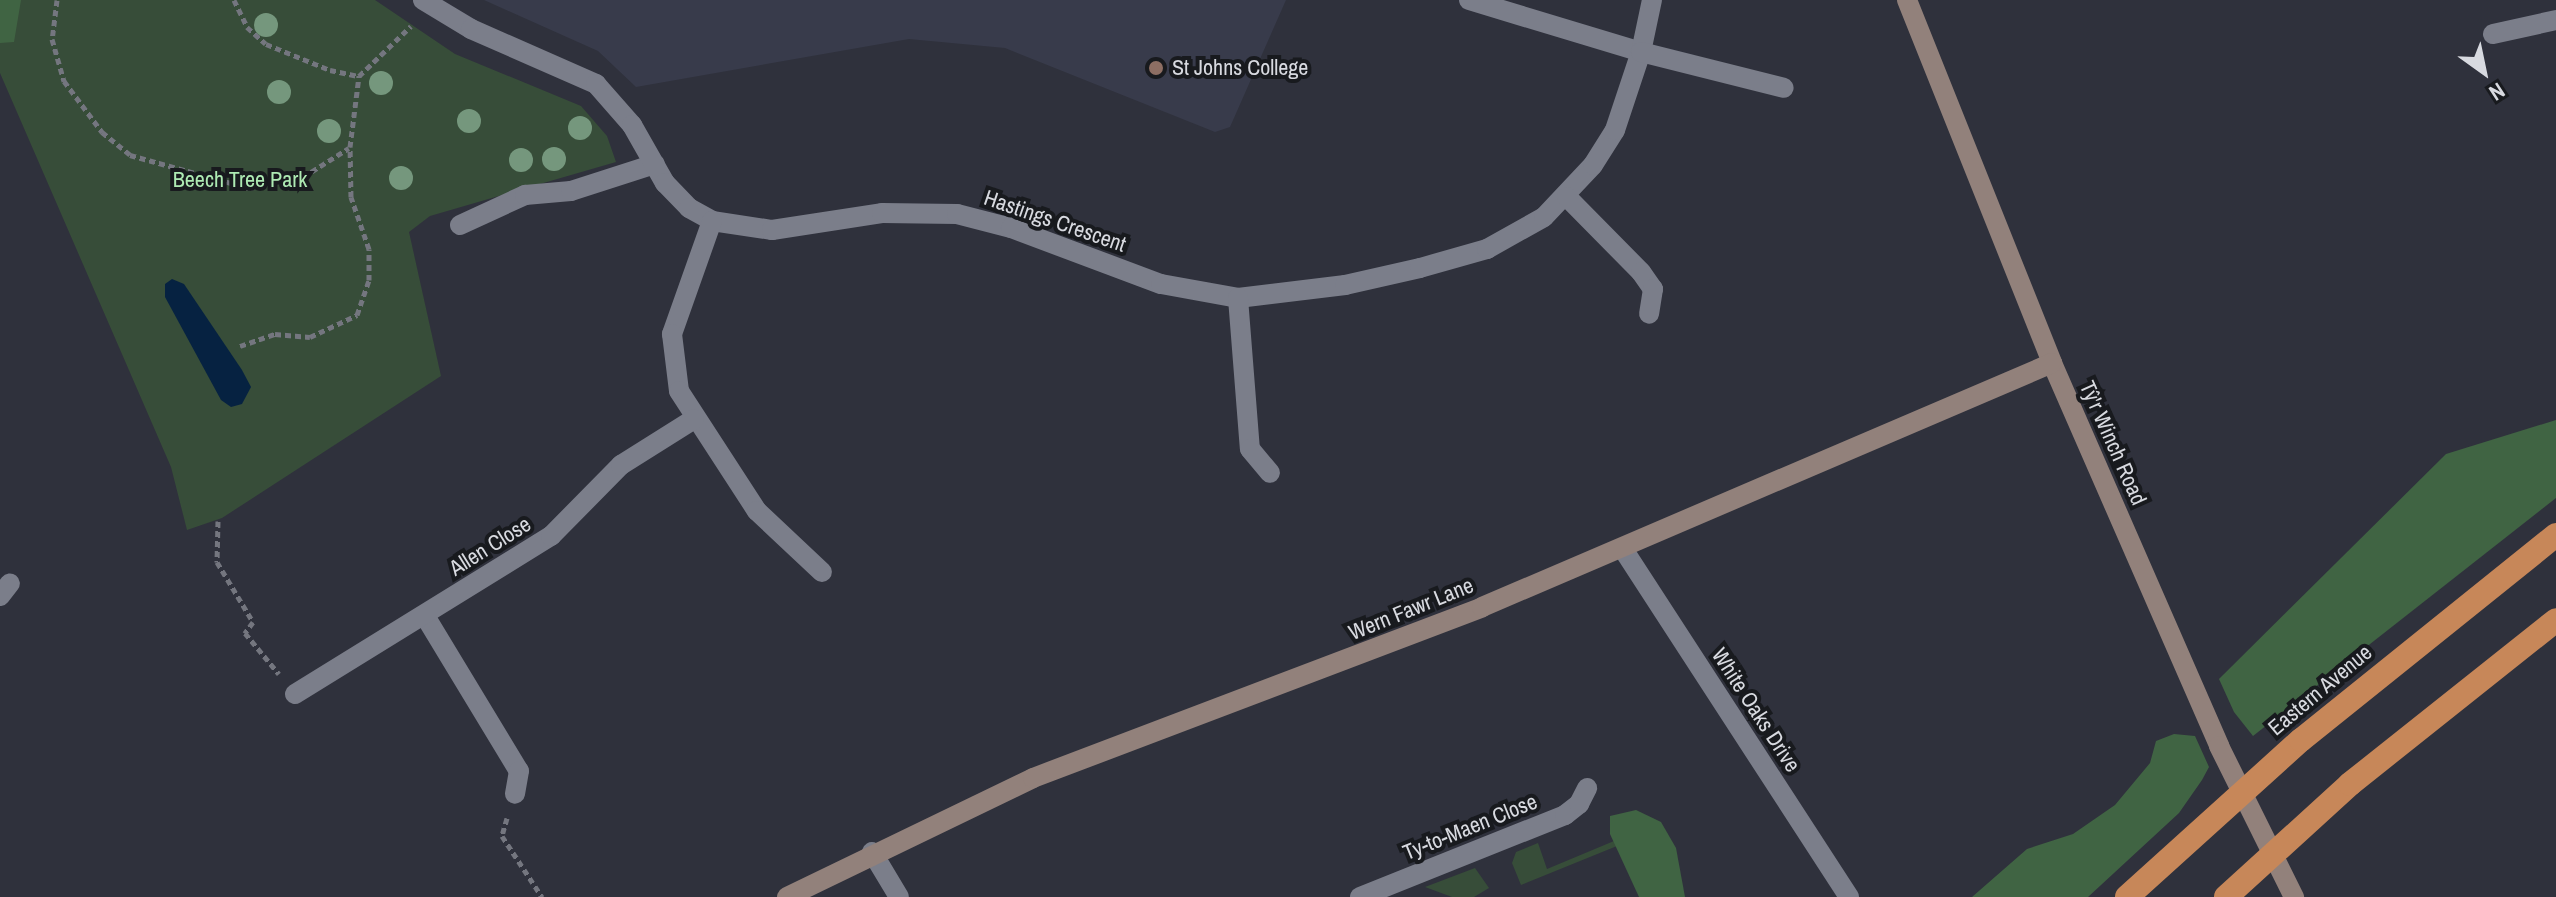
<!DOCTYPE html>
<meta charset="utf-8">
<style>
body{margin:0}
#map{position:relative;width:2556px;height:897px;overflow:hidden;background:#2f313c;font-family:"Archivo Narrow",sans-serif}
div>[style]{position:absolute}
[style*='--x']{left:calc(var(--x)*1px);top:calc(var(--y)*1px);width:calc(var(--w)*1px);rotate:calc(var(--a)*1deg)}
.built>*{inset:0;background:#383b4b}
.green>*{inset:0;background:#374d39}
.forest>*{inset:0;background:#406443}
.water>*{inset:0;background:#062241}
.path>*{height:5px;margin-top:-2.5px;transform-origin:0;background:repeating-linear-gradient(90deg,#74767f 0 6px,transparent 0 10px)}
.lane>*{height:20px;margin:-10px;padding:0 10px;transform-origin:10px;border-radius:10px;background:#7b7e8a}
.street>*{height:20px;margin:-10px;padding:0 10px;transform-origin:10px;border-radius:10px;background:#7b7e8a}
.secondary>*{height:20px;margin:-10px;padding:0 10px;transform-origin:10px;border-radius:10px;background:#92817b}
.highway>*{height:24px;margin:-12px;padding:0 12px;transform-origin:12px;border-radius:12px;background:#c78759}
.trees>*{width:24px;height:24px;margin:-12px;border-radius:50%;background:#75977d}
.dots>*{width:22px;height:22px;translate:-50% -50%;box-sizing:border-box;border:4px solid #181a1e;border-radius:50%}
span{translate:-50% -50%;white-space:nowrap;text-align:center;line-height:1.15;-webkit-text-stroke:8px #181a1e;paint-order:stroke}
.poi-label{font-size:22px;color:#d8dae0}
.left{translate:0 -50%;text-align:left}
.park-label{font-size:22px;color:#aeeab3}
.street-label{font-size:22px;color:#d8dae0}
.north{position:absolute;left:2444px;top:32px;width:80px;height:80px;-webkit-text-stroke:6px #181a1e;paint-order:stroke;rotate:147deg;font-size:22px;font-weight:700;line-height:32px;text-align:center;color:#d8dae0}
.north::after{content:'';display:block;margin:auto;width:28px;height:36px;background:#d8dae0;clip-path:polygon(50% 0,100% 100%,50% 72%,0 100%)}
</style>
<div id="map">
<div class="built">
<div style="clip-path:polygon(484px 0,1286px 0,1230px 127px,1215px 132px,1005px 48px,909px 39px,636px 87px,598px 51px)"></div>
</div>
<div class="green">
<div style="clip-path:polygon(0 0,375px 0,455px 54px,581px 106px,607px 136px,616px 162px,430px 216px,409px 232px,441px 376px,222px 518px,187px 530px,171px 467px,0 73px)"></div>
<div style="clip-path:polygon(1614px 841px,1617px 846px,1521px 885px,1512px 863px,1516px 852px,1538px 843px,1547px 869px)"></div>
<div style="clip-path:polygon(1475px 868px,1489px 888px,1474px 897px,1452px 897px,1425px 887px)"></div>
</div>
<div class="forest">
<div style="clip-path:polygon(0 0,21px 0,14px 42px,0 43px)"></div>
<div style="clip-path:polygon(2556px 420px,2556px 498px,2253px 736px,2234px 712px,2219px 679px,2446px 454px)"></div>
<div style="clip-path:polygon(2174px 734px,2195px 736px,2209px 767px,2202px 780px,2179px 813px,2088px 897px,1972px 897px,2027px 849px,2073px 834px,2115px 805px,2150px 763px,2156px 741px)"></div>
<div style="clip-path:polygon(1636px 810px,1661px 822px,1676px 848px,1685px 897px,1639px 897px,1610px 834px,1610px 816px)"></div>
</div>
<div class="water">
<div style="clip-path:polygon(172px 279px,184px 284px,242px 370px,251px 387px,242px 404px,231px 407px,221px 400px,165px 297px,165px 284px)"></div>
</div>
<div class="path">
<div style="--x:57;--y:0;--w:39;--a:97"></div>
<div style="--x:52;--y:39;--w:44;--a:74.1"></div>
<div style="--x:64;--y:81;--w:64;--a:53.3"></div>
<div style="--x:102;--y:132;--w:36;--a:39"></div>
<div style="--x:130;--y:155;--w:123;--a:15.5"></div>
<div style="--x:249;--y:188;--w:55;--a:-11.5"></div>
<div style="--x:303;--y:177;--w:54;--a:-32.2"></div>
<div style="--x:234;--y:0;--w:30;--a:64"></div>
<div style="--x:247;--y:27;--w:25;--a:42"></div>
<div style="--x:266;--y:44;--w:69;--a:22.1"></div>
<div style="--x:330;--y:70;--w:30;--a:12"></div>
<div style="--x:240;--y:346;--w:37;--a:-19"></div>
<div style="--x:275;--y:334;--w:35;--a:5"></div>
<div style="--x:310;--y:337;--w:52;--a:-25.1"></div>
<div style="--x:357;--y:315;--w:37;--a:-71"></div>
<div style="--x:369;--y:280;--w:31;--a:-90"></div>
<div style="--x:369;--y:249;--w:55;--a:-109.1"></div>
<div style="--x:351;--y:197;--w:50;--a:-91.1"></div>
<div style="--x:350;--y:147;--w:72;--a:-82.8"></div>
<div style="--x:359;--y:76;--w:72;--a:-43.9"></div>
<div style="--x:218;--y:521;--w:41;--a:91.4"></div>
<div style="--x:217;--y:562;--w:70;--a:59"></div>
<div style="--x:253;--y:622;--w:14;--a:126"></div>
<div style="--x:245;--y:633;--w:53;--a:50.3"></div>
<div style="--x:507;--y:818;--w:19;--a:106"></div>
<div style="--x:502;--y:836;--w:73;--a:56.7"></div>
</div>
<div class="lane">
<div style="--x:1469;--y:0;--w:180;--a:16.8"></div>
<div style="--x:460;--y:225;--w:72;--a:-24.8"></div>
<div style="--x:525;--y:195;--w:46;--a:-5"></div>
<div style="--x:571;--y:191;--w:88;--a:-17.8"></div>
</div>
<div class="street">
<div style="--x:423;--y:0;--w:56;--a:31.1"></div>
<div style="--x:471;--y:29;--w:137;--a:23.7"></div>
<div style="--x:596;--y:84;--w:55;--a:48.7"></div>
<div style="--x:632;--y:125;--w:67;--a:60.4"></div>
<div style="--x:665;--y:183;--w:35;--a:46"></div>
<div style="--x:689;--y:208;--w:26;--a:29"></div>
<div style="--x:712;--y:221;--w:61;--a:8.5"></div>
<div style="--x:772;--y:230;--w:111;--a:-8.8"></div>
<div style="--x:882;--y:213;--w:75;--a:0.8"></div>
<div style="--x:957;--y:214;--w:56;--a:14.5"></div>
<div style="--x:1011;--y:228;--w:160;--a:20.5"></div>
<div style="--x:1161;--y:284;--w:78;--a:10.3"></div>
<div style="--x:1238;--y:298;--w:108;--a:-6.9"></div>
<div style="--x:1345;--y:285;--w:77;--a:-12.8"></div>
<div style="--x:1420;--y:268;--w:70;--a:-15.8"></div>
<div style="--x:1487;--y:249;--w:65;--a:-29.3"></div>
<div style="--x:1544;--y:217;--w:71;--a:-46.7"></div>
<div style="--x:1593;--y:165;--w:41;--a:-57.8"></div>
<div style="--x:1615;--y:130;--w:82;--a:-71.6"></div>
<div style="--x:1641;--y:52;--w:53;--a:-78.1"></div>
<div style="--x:2493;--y:34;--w:65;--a:-12.5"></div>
<div style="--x:1641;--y:52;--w:147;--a:14.1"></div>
<div style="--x:1567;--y:197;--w:105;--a:45.4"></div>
<div style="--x:1641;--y:272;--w:21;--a:55"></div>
<div style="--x:1653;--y:289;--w:25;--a:99"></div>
<div style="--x:712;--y:221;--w:120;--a:109.5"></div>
<div style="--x:672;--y:334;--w:57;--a:83"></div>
<div style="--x:679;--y:391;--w:143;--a:57"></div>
<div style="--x:757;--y:511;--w:89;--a:43.2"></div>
<div style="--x:1238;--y:298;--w:151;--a:85.5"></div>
<div style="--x:1250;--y:449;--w:31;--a:50"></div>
<div style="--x:1623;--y:549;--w:415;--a:57"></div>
<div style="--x:0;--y:596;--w:16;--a:-52"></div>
<div style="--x:425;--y:616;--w:181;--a:58.8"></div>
<div style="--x:519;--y:771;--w:23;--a:100"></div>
<div style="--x:295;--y:694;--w:301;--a:-31.7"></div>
<div style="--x:551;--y:536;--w:100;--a:-45.4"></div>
<div style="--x:621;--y:465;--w:86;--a:-32.2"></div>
<div style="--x:872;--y:852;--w:52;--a:59"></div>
<div style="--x:1360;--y:897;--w:221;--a:-21.8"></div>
<div style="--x:1565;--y:815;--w:18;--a:-38"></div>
<div style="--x:1579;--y:804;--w:18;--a:-63"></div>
</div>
<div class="secondary">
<div style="--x:1907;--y:0;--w:391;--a:68.2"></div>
<div style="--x:2052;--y:363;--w:418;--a:66.4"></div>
<div style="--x:2219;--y:746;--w:169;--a:63.6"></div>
<div style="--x:787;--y:897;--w:273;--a:-25.8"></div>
<div style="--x:1033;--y:778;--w:480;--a:-20.8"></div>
<div style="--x:1482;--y:607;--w:620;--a:-23.17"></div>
</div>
<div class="highway">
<div style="--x:2127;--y:897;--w:234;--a:-42.1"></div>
<div style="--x:2301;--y:740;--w:327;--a:-38.8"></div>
<div style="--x:2226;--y:897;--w:168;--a:-42.3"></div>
<div style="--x:2350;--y:784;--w:263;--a:-38.5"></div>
</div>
<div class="trees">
<div style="left:266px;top:25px"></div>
<div style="left:381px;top:83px"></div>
<div style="left:279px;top:92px"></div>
<div style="left:469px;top:121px"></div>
<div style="left:580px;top:128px"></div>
<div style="left:329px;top:131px"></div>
<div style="left:554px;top:159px"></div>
<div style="left:521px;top:160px"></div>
<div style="left:401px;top:178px"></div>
</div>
<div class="dots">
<div style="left:1156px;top:68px;background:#8d6e63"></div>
</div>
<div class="poi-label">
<span class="left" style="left:1172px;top:68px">St Johns College</span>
</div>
<div class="park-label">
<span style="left:240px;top:180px">Beech Tree Park</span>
</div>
<div class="street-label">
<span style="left:1055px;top:221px;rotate:19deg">Hastings Crescent</span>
<span style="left:2113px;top:443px;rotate:66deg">Tŷ'r Winch Road</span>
<span style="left:490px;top:546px;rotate:-32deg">Allen Close</span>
<span style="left:1411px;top:609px;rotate:-22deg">Wern Fawr Lane</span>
<span style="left:2320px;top:690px;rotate:-40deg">Eastern Avenue</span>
<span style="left:1756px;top:710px;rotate:57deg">White Oaks Drive</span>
<span style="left:1470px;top:827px;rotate:-22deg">Ty-to-Maen Close</span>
</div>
<div class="north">N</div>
</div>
